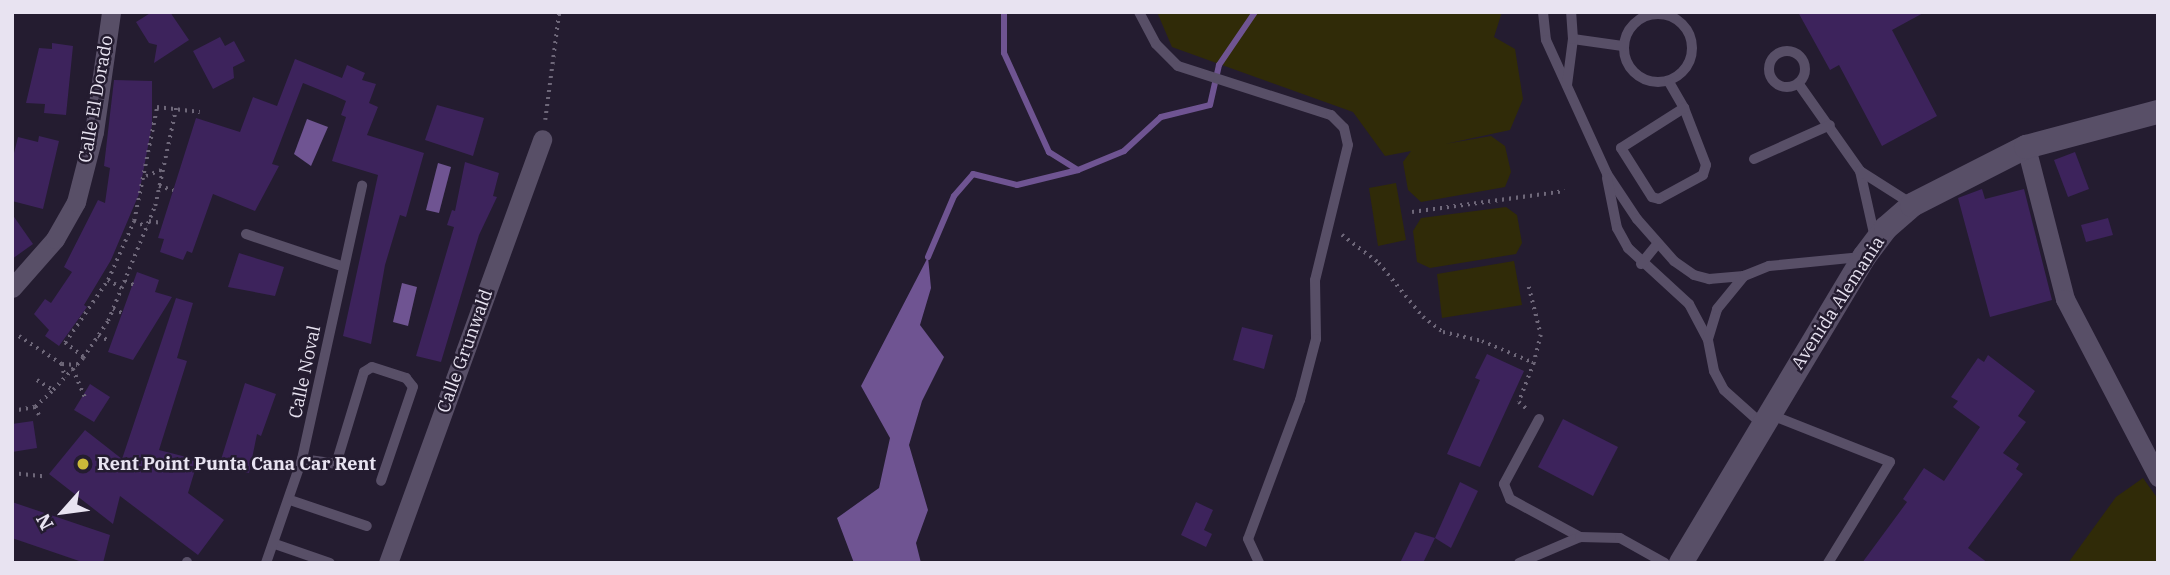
<!DOCTYPE html>
<style>
body{margin:0}
#map{position:relative;width:2170px;height:575px;overflow:hidden;background:#241c30;font-family:"IBM Plex Serif",serif}
div>[style]{position:absolute}
[style*='--x']{left:calc(var(--x)*1px);top:calc(var(--y)*1px);width:calc(var(--w)*1px);rotate:calc(var(--a)*1deg)}
.green>*{inset:0;background:#302b08}
.water>*{inset:0;background:#6f5492}
.stream>*{height:6px;margin:-3px;padding:0 3px;transform-origin:3px;border-radius:3px;background:#6f5492}
.building>*{inset:0;background:#3d235c}
.path>*{height:3.5px;margin-top:-1.75px;transform-origin:0;background:repeating-linear-gradient(90deg,#6e6779 0 2px,transparent 0 7px)}
.service>*{height:10px;margin:-5px;padding:0 5px;transform-origin:5px;border-radius:5px;background:#584f67}
.service>.ring{margin:-5px;padding:0;box-sizing:content-box;background:none;border:10px solid #584f67;border-radius:50%}
.minor>*{height:19px;margin:-9.5px;padding:0 9.5px;transform-origin:9.5px;border-radius:9.5px;background:#584f67}
.tertiary>*{height:24px;margin:-12px;padding:0 12px;transform-origin:12px;border-radius:12px;background:#584f67}
.dots>*{width:19px;height:19px;translate:-50% -50%;box-sizing:border-box;border:4px solid #241c30;border-radius:50%}
span{translate:-50% -50%;white-space:nowrap;text-align:center;line-height:1.15;-webkit-text-stroke:5px #241c30;paint-order:stroke}
.street-label{font-size:18px;color:#e8e3f1}
.poi-label{font-size:18px;color:#e8e3f1;font-weight:700}
.left{translate:0 -50%;text-align:left}
.frame{position:absolute;inset:0;border:14px solid #e8e3f1;pointer-events:none}
.north{position:absolute;left:28px;top:477px;width:70px;height:70px;-webkit-text-stroke:5px #241c30;paint-order:stroke;rotate:242deg;font-size:19px;font-weight:700;line-height:28px;text-align:center;color:#e8e3f1}
.north::after{content:'';display:block;margin:auto;width:24px;height:32px;background:#e8e3f1;clip-path:polygon(50% 0,100% 100%,50% 72%,0 100%)}
</style>
<div id="map">
<div class="green">
<div style="clip-path:polygon(1157px 12px,1502px 12px,1494px 37px,1515px 49px,1523px 99px,1510px 130px,1445px 144px,1491px 136px,1505px 146px,1511px 172px,1505px 187px,1421px 202px,1408px 190px,1403px 162px,1411px 151px,1385px 156px,1353px 112px,1172px 47px)"></div>
<div style="clip-path:polygon(1396px 183px,1406px 240px,1378px 246px,1369px 188px)"></div>
<div style="clip-path:polygon(1506px 207px,1517px 215px,1522px 243px,1516px 254px,1430px 268px,1417px 262px,1413px 231px,1421px 218px)"></div>
<div style="clip-path:polygon(1514px 261px,1522px 305px,1442px 318px,1437px 274px)"></div>
<div style="clip-path:polygon(2143px 478px,2158px 499px,2158px 563px,2068px 563px,2116px 497px)"></div>
</div>
<div class="water">
<div style="clip-path:polygon(307px 119px,328px 127px,311px 166px,294px 154px)"></div>
<div style="clip-path:polygon(438px 163px,451px 167px,439px 213px,426px 210px)"></div>
<div style="clip-path:polygon(928px 257px,931px 288px,920px 325px,944px 357px,922px 401px,909px 445px,928px 510px,916px 543px,921px 563px,854px 563px,837px 518px,879px 488px,890px 438px,861px 386px)"></div>
<div style="clip-path:polygon(402px 283px,417px 287px,408px 326px,393px 322px)"></div>
</div>
<div class="stream">
<div style="--x:1004;--y:12;--w:41;--a:90"></div>
<div style="--x:1004;--y:53;--w:109;--a:65.6"></div>
<div style="--x:1049;--y:152;--w:34;--a:32"></div>
<div style="--x:928;--y:257;--w:66;--a:-66.9"></div>
<div style="--x:954;--y:196;--w:29;--a:-49"></div>
<div style="--x:973;--y:174;--w:45;--a:14"></div>
<div style="--x:1017;--y:185;--w:63;--a:-13.8"></div>
<div style="--x:1078;--y:170;--w:50;--a:-22.4"></div>
<div style="--x:1124;--y:151;--w:50;--a:-42.6"></div>
<div style="--x:1161;--y:117;--w:50;--a:-13.8"></div>
<div style="--x:1210;--y:105;--w:41;--a:-77.3"></div>
<div style="--x:1219;--y:65;--w:64;--a:-55.8"></div>
</div>
<div class="building">
<div style="clip-path:polygon(152px 12px,170px 12px,189px 40px,154px 63px,157px 45px,149px 43px,136px 22px)"></div>
<div style="clip-path:polygon(1798px 12px,1925px 12px,1892px 30px,1937px 116px,1882px 146px,1839px 65px,1830px 70px)"></div>
<div style="clip-path:polygon(220px 37px,225px 46px,234px 41px,245px 61px,233px 67px,234px 78px,213px 89px,193px 51px)"></div>
<div style="clip-path:polygon(52px 43px,73px 46px,66px 115px,44px 113px,45px 104px,26px 103px,39px 48px,52px 49px)"></div>
<div style="clip-path:polygon(295px 59px,342px 78px,347px 65px,365px 73px,362px 80px,376px 84px,369px 103px,378px 107px,367px 135px,424px 153px,406px 217px,400px 215px,385px 265px,371px 344px,343px 336px,378px 175px,332px 161px,346px 117px,341px 115px,346px 101px,335px 96px,303px 83px,272px 164px,279px 166px,255px 211px,213px 194px,192px 253px,187px 251px,183px 260px,160px 252px,164px 239px,158px 238px,196px 118px,240px 132px,253px 97px,277px 106px)"></div>
<div style="clip-path:polygon(114px 80px,152px 81px,152px 125px,139px 194px,111px 260px,84px 305px,87px 307px,59px 346px,45px 336px,49px 330px,34px 314px,45px 299px,51px 303px,72px 272px,64px 267px,98px 200px,105px 203px,110px 168px,104px 166px)"></div>
<div style="clip-path:polygon(437px 105px,484px 118px,473px 156px,425px 140px)"></div>
<div style="clip-path:polygon(39px 136px,59px 141px,43px 209px,12px 201px,12px 161px,18px 137px,38px 142px)"></div>
<div style="clip-path:polygon(2075px 152px,2089px 189px,2068px 197px,2054px 160px)"></div>
<div style="clip-path:polygon(465px 162px,499px 173px,493px 196px,497px 197px,479px 235px,441px 362px,416px 356px,454px 227px,447px 225px,452px 210px,455px 211px)"></div>
<div style="clip-path:polygon(1982px 189px,1985px 199px,2024px 189px,2052px 300px,1990px 317px,1958px 198px)"></div>
<div style="clip-path:polygon(12px 214px,33px 244px,12px 259px)"></div>
<div style="clip-path:polygon(2108px 218px,2113px 235px,2086px 242px,2081px 225px)"></div>
<div style="clip-path:polygon(239px 253px,284px 267px,275px 296px,228px 287px)"></div>
<div style="clip-path:polygon(137px 272px,159px 280px,155px 292px,172px 297px,133px 360px,108px 352px)"></div>
<div style="clip-path:polygon(176px 298px,193px 303px,177px 358px,187px 361px,159px 450px,198px 460px,188px 493px,224px 520px,198px 555px,120px 496px,113px 524px,49px 474px,85px 430px,122px 459px)"></div>
<div style="clip-path:polygon(1242px 327px,1273px 335px,1264px 369px,1233px 360px)"></div>
<div style="clip-path:polygon(1487px 354px,1524px 371px,1480px 467px,1447px 454px,1480px 380px,1475px 378px)"></div>
<div style="clip-path:polygon(1988px 355px,2035px 391px,2018px 416px,2026px 422px,2003px 453px,2019px 464px,2016px 469px,2023px 474px,1968px 548px,1988px 563px,1862px 563px,1907px 502px,1903px 499px,1924px 468px,1944px 481px,1980px 427px,1953px 407px,1958px 401px,1951px 397px,1978px 358px,1984px 362px)"></div>
<div style="clip-path:polygon(245px 383px,276px 394px,261px 436px,257px 434px,249px 473px,219px 466px)"></div>
<div style="clip-path:polygon(90px 384px,110px 397px,94px 422px,74px 410px)"></div>
<div style="clip-path:polygon(1563px 419px,1618px 447px,1593px 496px,1538px 467px)"></div>
<div style="clip-path:polygon(33px 421px,37px 448px,12px 452px,12px 424px)"></div>
<div style="clip-path:polygon(1460px 482px,1478px 491px,1451px 548px,1435px 538px)"></div>
<div style="clip-path:polygon(12px 502px,110px 535px,103px 563px,85px 563px,12px 538px)"></div>
<div style="clip-path:polygon(1196px 502px,1213px 510px,1204px 530px,1212px 534px,1206px 547px,1181px 535px)"></div>
<div style="clip-path:polygon(1415px 532px,1435px 538px,1423px 563px,1400px 563px)"></div>
</div>
<div class="path">
<div style="--x:545;--y:120;--w:109;--a:-82.6"></div>
<div style="--x:146;--y:176;--w:18;--a:-22"></div>
<div style="--x:159;--y:186;--w:15;--a:16"></div>
<div style="--x:1412;--y:212;--w:154;--a:-7.8"></div>
<div style="--x:134;--y:221;--w:14;--a:25"></div>
<div style="--x:149;--y:221;--w:13;--a:9"></div>
<div style="--x:1342;--y:235;--w:46;--a:37.1"></div>
<div style="--x:1379;--y:263;--w:70;--a:50.8"></div>
<div style="--x:1423;--y:317;--w:25;--a:37"></div>
<div style="--x:1443;--y:332;--w:40;--a:13"></div>
<div style="--x:1482;--y:341;--w:56;--a:22.9"></div>
<div style="--x:1534;--y:363;--w:42;--a:111"></div>
<div style="--x:1519;--y:402;--w:13;--a:42"></div>
<div style="--x:108;--y:280;--w:16;--a:30"></div>
<div style="--x:125;--y:281;--w:10;--a:24"></div>
<div style="--x:1529;--y:287;--w:49;--a:76"></div>
<div style="--x:1541;--y:335;--w:29;--a:104"></div>
<div style="--x:113;--y:309;--w:10;--a:24"></div>
<div style="--x:19;--y:336;--w:51;--a:33.1"></div>
<div style="--x:62;--y:364;--w:14;--a:78"></div>
<div style="--x:98;--y:336;--w:11;--a:22"></div>
<div style="--x:83;--y:357;--w:23;--a:-142"></div>
<div style="--x:65;--y:343;--w:76;--a:-55.7"></div>
<div style="--x:108;--y:280;--w:64;--a:-66.2"></div>
<div style="--x:134;--y:221;--w:116;--a:-78.6"></div>
<div style="--x:157;--y:107;--w:43;--a:6.6"></div>
<div style="--x:62;--y:364;--w:15;--a:4"></div>
<div style="--x:73;--y:369;--w:33;--a:67"></div>
<div style="--x:37;--y:380;--w:19;--a:32"></div>
<div style="--x:35;--y:407;--w:9;--a:63"></div>
<div style="--x:12;--y:411;--w:23;--a:-10"></div>
<div style="--x:35;--y:407;--w:25;--a:-43"></div>
<div style="--x:53;--y:390;--w:44;--a:-46.8"></div>
<div style="--x:83;--y:358;--w:45;--a:-56"></div>
<div style="--x:108;--y:321;--w:124;--a:-67.8"></div>
<div style="--x:155;--y:206;--w:100;--a:-77.9"></div>
<div style="--x:12;--y:473;--w:31;--a:6"></div>
</div>
<div class="service">
<div style="--x:1139;--y:12;--w:36;--a:62"></div>
<div style="--x:1156;--y:44;--w:31;--a:45"></div>
<div style="--x:1178;--y:66;--w:161;--a:17.8"></div>
<div style="--x:1331;--y:115;--w:18;--a:45"></div>
<div style="--x:1344;--y:128;--w:17;--a:77"></div>
<div style="--x:1348;--y:145;--w:139;--a:103.7"></div>
<div style="--x:1315;--y:280;--w:59;--a:89"></div>
<div style="--x:1316;--y:339;--w:63;--a:104.7"></div>
<div style="--x:1300;--y:400;--w:148;--a:110.5"></div>
<div style="--x:1248;--y:539;--w:26;--a:65"></div>
<div style="--x:1543;--y:12;--w:28;--a:84"></div>
<div style="--x:1546;--y:40;--w:147;--a:65.5"></div>
<div style="--x:1607;--y:174;--w:54;--a:56.3"></div>
<div style="--x:1637;--y:219;--w:56;--a:48.6"></div>
<div style="--x:1674;--y:261;--w:24;--a:35"></div>
<div style="--x:1694;--y:275;--w:16;--a:15"></div>
<div style="--x:1709;--y:279;--w:35;--a:-5"></div>
<div class="ring" style="left:1624px;top:14px;width:58px;height:58px"></div>
<div style="--x:1573;--y:39;--w:50;--a:8"></div>
<div class="ring" style="left:1769px;top:51px;width:26px;height:26px"></div>
<div style="--x:1669;--y:82;--w:30;--a:60"></div>
<div style="--x:1684;--y:108;--w:61;--a:68.9"></div>
<div style="--x:1706;--y:165;--w:10;--a:107"></div>
<div style="--x:1703;--y:175;--w:50;--a:151.4"></div>
<div style="--x:1659;--y:199;--w:7;--a:-164"></div>
<div style="--x:1652;--y:197;--w:58;--a:-122.3"></div>
<div style="--x:1621;--y:148;--w:75;--a:-32.4"></div>
<div style="--x:1798;--y:83;--w:108;--a:54.8"></div>
<div style="--x:1567;--y:85;--w:46;--a:-82.6"></div>
<div style="--x:1573;--y:39;--w:27;--a:-94"></div>
<div style="--x:1754;--y:159;--w:83;--a:-24.1"></div>
<div style="--x:1607;--y:178;--w:51;--a:78.7"></div>
<div style="--x:1617;--y:228;--w:23;--a:61"></div>
<div style="--x:1628;--y:248;--w:83;--a:42.6"></div>
<div style="--x:1689;--y:304;--w:40;--a:62"></div>
<div style="--x:246;--y:234;--w:103;--a:18.6"></div>
<div style="--x:1875;--y:238;--w:69;--a:-102.6"></div>
<div style="--x:1860;--y:171;--w:62;--a:32.4"></div>
<div style="--x:1641;--y:264;--w:26;--a:-51"></div>
<div style="--x:1769;--y:414;--w:130;--a:21.6"></div>
<div style="--x:1890;--y:462;--w:119;--a:121.5"></div>
<div style="--x:1539;--y:419;--w:74;--a:118.3"></div>
<div style="--x:1504;--y:484;--w:16;--a:68"></div>
<div style="--x:1510;--y:499;--w:80;--a:28.5"></div>
<div style="--x:1762;--y:424;--w:51;--a:-138.2"></div>
<div style="--x:1724;--y:390;--w:21;--a:-118"></div>
<div style="--x:1714;--y:371;--w:33;--a:-101"></div>
<div style="--x:1708;--y:339;--w:31;--a:-73"></div>
<div style="--x:1717;--y:309;--w:43;--a:-50.7"></div>
<div style="--x:1744;--y:276;--w:27;--a:-22"></div>
<div style="--x:1769;--y:266;--w:91;--a:-5.6"></div>
<div style="--x:302;--y:459;--w:34;--a:8"></div>
<div style="--x:336;--y:464;--w:96;--a:-73.1"></div>
<div style="--x:364;--y:372;--w:9;--a:-32"></div>
<div style="--x:372;--y:367;--w:36;--a:18"></div>
<div style="--x:406;--y:378;--w:11;--a:52"></div>
<div style="--x:413;--y:387;--w:99;--a:108.8"></div>
<div style="--x:290;--y:500;--w:81;--a:18.7"></div>
<div style="--x:275;--y:544;--w:58;--a:19.1"></div>
<div style="--x:187;--y:563;--w:1;--a:-90"></div>
<div style="--x:266;--y:563;--w:110;--a:-70.9"></div>
<div style="--x:302;--y:459;--w:280;--a:-77.6"></div>
<div style="--x:1519;--y:563;--w:66;--a:-23.1"></div>
<div style="--x:1580;--y:537;--w:40;--a:1.4"></div>
<div style="--x:1620;--y:538;--w:51;--a:29.1"></div>
</div>
<div class="minor">
<div style="--x:2026;--y:147;--w:157;--a:75.6"></div>
<div style="--x:2065;--y:299;--w:201;--a:62.4"></div>
<div style="--x:12;--y:288;--w:65;--a:-48.7"></div>
<div style="--x:55;--y:239;--w:43;--a:-60.4"></div>
<div style="--x:76;--y:202;--w:72;--a:-75.6"></div>
<div style="--x:94;--y:132;--w:121;--a:-81.9"></div>
<div style="--x:388;--y:563;--w:451;--a:-70"></div>
</div>
<div class="tertiary">
<div style="--x:1681;--y:563;--w:357;--a:-59.1"></div>
<div style="--x:1864;--y:257;--w:36;--a:-53"></div>
<div style="--x:1886;--y:228;--w:35;--a:-41"></div>
<div style="--x:1912;--y:205;--w:128;--a:-27"></div>
<div style="--x:2026;--y:147;--w:137;--a:-14.9"></div>
</div>
<div class="dots">
<div style="left:83px;top:464px;background:#ccb939"></div>
</div>
<div class="street-label">
<span style="left:96px;top:99px;rotate:-80deg">Calle El Dorado</span>
<span style="left:1838px;top:303px;rotate:-57deg">Avenida Alemania</span>
<span style="left:465px;top:351px;rotate:-70deg">Calle Grunwald</span>
<span style="left:305px;top:372px;rotate:-78deg">Calle Noval</span>
</div>
<div class="poi-label">
<span class="left" style="left:97px;top:464px">Rent Point Punta Cana Car Rent</span>
</div>
<div class="frame"></div>
<div class="north">N</div>
</div>
